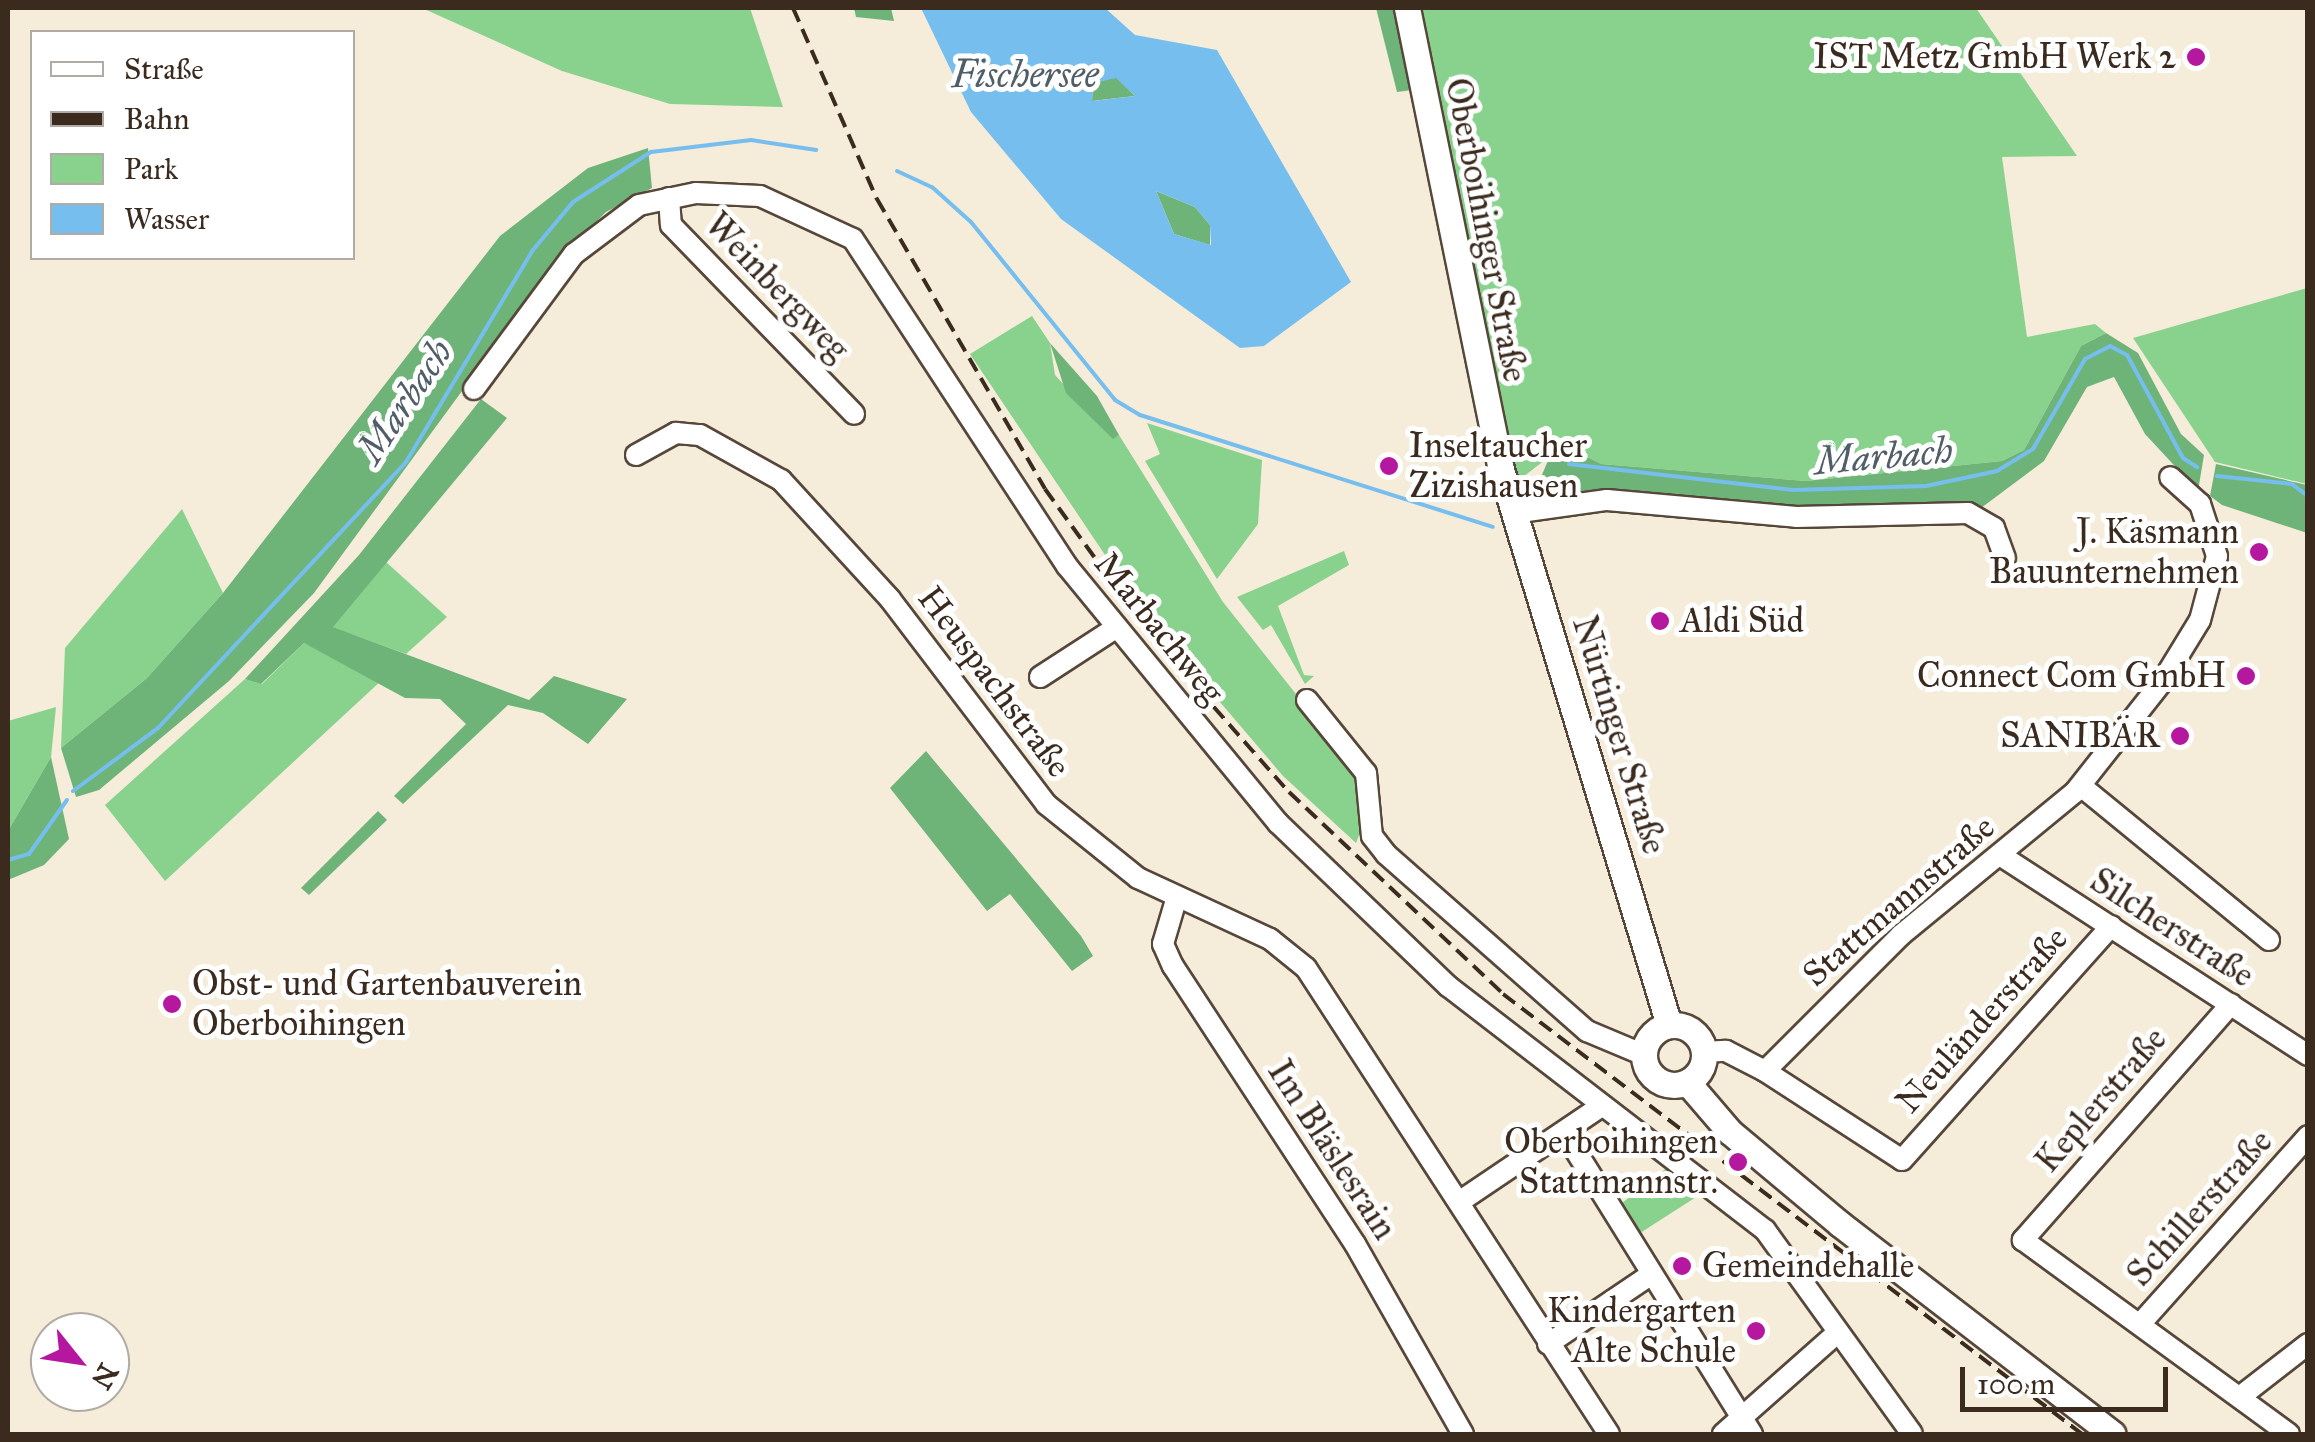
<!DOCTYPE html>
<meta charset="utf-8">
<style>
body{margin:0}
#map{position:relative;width:2315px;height:1442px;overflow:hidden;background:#f5ecda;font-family:"IM FELL Great Primer",serif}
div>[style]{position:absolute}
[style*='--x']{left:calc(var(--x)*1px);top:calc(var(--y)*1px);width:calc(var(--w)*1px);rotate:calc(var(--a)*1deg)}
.green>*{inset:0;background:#89d28d}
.forest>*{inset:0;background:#6eb478}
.water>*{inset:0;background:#76beee}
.stream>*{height:4px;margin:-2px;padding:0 2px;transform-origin:2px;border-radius:2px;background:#76beee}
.roads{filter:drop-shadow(2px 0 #57473a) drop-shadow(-2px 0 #57473a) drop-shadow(0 2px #57473a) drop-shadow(0 -2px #57473a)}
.minor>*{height:20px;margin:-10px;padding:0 10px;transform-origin:10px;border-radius:10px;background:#fff}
.major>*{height:25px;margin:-12.5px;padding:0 12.5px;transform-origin:12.5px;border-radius:12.5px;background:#fff}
.major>.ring{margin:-12.5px;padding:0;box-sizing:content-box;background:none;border:25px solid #fff;border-radius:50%}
.rail>*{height:4px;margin-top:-2px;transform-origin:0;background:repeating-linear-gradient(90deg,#3b2a1e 0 15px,transparent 0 23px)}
.dots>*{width:28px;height:28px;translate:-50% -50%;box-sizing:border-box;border:5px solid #fff;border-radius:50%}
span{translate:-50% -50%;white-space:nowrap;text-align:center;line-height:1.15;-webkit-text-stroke:10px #fff;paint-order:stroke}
.poi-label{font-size:35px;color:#3b2a1e}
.right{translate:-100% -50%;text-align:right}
.left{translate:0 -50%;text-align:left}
.street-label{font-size:35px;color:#3b2a1e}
.water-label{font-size:38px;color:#505e67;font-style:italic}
.frame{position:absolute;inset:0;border:10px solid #3b2a1e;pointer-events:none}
.legend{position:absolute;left:30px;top:30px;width:325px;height:230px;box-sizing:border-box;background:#fff;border:2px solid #b1aaa5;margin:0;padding:12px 18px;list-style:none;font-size:30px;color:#3b2a1e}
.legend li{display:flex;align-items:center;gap:20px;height:50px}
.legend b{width:50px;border:2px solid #b1aaa5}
.north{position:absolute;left:30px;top:1312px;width:100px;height:100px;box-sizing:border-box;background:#fff;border:2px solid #b1aaa5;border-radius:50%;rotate:120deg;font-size:28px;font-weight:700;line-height:40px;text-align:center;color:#3b2a1e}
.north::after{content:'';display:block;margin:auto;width:35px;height:45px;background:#b5179e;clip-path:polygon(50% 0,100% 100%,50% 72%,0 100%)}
.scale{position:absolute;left:1960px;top:1367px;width:208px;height:45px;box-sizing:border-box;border:5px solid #3b2a1e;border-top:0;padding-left:12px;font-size:30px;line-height:35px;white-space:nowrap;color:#3b2a1e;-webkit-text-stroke:8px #fff;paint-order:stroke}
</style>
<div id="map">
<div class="green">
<div style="clip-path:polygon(422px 8px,750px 8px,783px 107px,670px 104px,562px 71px)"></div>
<div style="clip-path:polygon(1422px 8px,1976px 8px,2077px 156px,2002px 157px,2027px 337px,2095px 324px,2106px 333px,2081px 346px,2024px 450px,2002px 461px,1806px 481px,1601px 464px,1576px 451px,1550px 456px,1519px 480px,1462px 269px)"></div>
<div style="clip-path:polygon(2307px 288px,2307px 484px,2215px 462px,2133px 338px)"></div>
<div style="clip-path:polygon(1032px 316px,1050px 343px,1055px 375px,1113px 438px,1119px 435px,1223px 602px,1361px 776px,1369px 809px,1356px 843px,1283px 776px,1144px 613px,970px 354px)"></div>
<div style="clip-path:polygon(1147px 423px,1262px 460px,1258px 524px,1217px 579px,1145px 461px,1160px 454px)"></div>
<div style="clip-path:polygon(182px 509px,223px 593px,147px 678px,61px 748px,65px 648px)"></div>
<div style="clip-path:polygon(1344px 551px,1349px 565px,1278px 606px,1304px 675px,1314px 676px,1305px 684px,1271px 625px,1263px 630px,1237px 597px)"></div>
<div style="clip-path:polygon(386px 562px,447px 617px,406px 654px,332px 627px)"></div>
<div style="clip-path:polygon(304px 643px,383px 679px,165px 881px,105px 805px,245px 679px,262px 684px)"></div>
<div style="clip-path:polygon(56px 707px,51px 757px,8px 831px,8px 721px)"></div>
<div style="clip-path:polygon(1668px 1167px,1704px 1192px,1637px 1235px,1617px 1207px)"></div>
</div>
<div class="forest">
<div style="clip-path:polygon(854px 8px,891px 8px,894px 21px,856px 17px)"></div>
<div style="clip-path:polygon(1376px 8px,1399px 8px,1412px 90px,1397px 92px)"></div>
<div style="clip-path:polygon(1116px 77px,1135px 96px,1092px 101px,1093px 83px)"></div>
<div style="clip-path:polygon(648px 148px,652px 188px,606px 212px,561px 256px,314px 593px,229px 681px,99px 790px,76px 797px,61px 748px,147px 678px,223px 593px,500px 236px,588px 168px)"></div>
<div style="clip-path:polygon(1156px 191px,1195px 207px,1210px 225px,1210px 245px,1174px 234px)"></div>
<div style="clip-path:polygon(2106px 333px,2138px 353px,2181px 434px,2204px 455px,2198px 491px,2145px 434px,2114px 377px,2087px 387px,2044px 461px,1977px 511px,1795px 514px,1571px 494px,1541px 477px,1550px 456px,1576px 451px,1601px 464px,1806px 481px,2002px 461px,2024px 450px,2081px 346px)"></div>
<div style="clip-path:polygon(1050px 343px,1097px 396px,1119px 435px,1113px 439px,1066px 393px)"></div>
<div style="clip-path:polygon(481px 399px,507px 418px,333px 627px,529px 700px,554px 676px,627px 699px,588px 744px,543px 713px,508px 705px,403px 804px,394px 796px,466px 724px,440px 699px,405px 698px,304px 643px,261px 684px,245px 679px,359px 555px)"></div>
<div style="clip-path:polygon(2216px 464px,2307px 485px,2307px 533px,2222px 505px,2210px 496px)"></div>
<div style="clip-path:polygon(926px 751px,1081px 936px,1093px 956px,1072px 971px,1010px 894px,987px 911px,890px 788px)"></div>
<div style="clip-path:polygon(51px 757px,69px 839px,44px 865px,8px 880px,8px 831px)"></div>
<div style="clip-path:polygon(378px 811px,387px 820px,309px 895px,301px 888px)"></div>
</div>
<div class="water">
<div style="clip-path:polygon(evenodd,921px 8px,1105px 8px,1135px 35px,1217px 50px,1351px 282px,1264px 346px,1240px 348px,1061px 219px,971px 112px,921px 8px,1116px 78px,1135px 96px,1092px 101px,1093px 83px,1116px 78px,921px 8px,1156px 191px,1195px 207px,1210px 225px,1211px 245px,1174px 234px,1156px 191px)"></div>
</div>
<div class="stream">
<div style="--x:897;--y:171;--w:38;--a:25"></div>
<div style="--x:932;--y:187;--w:52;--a:41.9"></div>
<div style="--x:971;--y:222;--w:229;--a:51"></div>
<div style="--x:1115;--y:400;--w:29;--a:31"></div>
<div style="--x:1140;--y:415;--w:370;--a:17.6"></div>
<div style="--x:1569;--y:464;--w:226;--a:6.6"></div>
<div style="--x:1794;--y:490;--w:132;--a:-1.7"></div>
<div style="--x:1926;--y:486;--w:73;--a:-11.9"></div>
<div style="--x:1997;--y:471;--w:42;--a:-31.4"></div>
<div style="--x:2033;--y:449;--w:104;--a:-60"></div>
<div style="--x:2085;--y:359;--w:28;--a:-27"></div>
<div style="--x:2110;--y:346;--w:19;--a:28"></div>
<div style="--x:2127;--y:355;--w:117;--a:61.5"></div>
<div style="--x:2183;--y:458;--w:17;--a:33"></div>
<div style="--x:2217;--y:476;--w:75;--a:6.1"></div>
<div style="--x:2292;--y:484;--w:20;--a:37"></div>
<div style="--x:73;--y:791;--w:106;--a:-36.5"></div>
<div style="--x:158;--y:728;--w:364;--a:-47"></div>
<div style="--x:406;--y:462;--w:247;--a:-59.1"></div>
<div style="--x:533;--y:250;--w:62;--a:-50.2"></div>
<div style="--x:573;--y:202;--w:93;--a:-32.7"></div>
<div style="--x:651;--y:152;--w:101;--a:-6.8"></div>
<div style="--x:751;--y:140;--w:66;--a:8.7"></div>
<div style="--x:8;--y:860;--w:22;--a:-16"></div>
<div style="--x:29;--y:854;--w:66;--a:-54.9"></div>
</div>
<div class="roads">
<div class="minor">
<div style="--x:669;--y:198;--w:27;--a:86"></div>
<div style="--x:671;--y:225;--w:263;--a:45.9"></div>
<div style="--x:474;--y:389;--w:168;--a:-53.5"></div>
<div style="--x:574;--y:254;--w:81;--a:-37"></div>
<div style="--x:639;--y:205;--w:58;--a:-11.9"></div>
<div style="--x:696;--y:193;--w:64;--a:2.7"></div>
<div style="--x:760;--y:196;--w:102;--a:24.8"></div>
<div style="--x:853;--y:239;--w:391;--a:56.8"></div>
<div style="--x:1067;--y:566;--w:333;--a:50.6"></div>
<div style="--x:1278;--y:823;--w:236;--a:43.8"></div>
<div style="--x:1448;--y:986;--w:400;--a:37.6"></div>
<div style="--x:1765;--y:1230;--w:251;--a:54.2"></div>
<div style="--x:636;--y:455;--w:46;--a:-28.8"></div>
<div style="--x:676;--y:433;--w:24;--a:5"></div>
<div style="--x:700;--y:435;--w:93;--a:29.1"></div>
<div style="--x:781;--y:480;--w:161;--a:47.5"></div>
<div style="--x:890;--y:599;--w:258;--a:52.7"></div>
<div style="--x:1046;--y:804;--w:118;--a:38.8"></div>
<div style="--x:1138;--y:878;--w:145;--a:24.8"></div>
<div style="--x:1270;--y:939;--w:46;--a:38.9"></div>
<div style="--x:1306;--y:968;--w:556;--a:56.97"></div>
<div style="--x:1513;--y:513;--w:95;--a:-7.9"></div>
<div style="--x:1607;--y:500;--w:190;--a:5.1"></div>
<div style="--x:1796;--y:517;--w:172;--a:-1.3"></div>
<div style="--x:1968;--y:513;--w:30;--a:30"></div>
<div style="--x:1994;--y:528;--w:32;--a:70"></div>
<div style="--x:1040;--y:677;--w:88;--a:-33"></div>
<div style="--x:1307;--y:700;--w:94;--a:51.1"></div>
<div style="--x:1366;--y:773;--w:63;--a:84.6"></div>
<div style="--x:1372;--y:836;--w:23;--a:52"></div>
<div style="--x:1386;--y:854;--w:268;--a:41.4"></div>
<div style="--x:1587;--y:1031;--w:62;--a:22.8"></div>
<div style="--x:2081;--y:786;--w:243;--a:39.3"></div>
<div style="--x:2000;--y:855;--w:367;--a:33"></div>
<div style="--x:1176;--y:900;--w:46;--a:106.5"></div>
<div style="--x:1163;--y:944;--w:24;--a:66"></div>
<div style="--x:1173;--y:966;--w:332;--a:56.8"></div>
<div style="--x:1355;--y:1244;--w:219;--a:60.4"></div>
<div style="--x:2231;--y:1004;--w:315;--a:131.4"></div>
<div style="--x:2023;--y:1240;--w:329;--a:36.1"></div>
<div style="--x:1704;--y:1052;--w:22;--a:-3"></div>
<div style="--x:1726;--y:1051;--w:44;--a:27.1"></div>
<div style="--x:1765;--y:1071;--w:163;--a:33"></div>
<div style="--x:1902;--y:1160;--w:314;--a:-48.2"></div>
<div style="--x:1765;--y:1071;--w:192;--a:-45"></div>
<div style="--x:1901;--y:935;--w:225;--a:-39.4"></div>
<div style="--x:2075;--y:792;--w:140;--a:-51.7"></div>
<div style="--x:2162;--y:682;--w:73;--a:-58.5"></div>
<div style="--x:2200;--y:620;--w:66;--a:-75.1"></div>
<div style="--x:2217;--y:556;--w:55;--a:-108.1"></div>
<div style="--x:2200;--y:504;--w:40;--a:-138"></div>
<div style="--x:1564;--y:1132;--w:356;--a:58.1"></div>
<div style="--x:1459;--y:1202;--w:170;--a:-34"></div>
<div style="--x:2141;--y:1323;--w:251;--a:-48.2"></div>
<div style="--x:1548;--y:1344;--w:122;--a:-34"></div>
<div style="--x:2241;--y:1396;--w:85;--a:-37.8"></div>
<div style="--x:1723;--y:1434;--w:152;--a:-41.5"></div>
</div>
<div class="major">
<div style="--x:1407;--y:8;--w:467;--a:78.5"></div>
<div style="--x:1500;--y:466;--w:584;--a:73.18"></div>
<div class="ring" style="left:1644px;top:1025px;width:35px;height:35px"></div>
<div style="--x:1687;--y:1082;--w:66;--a:49.3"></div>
<div style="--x:1730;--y:1132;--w:143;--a:39.9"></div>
<div style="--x:1840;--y:1224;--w:344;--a:37.6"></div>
</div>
</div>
<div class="rail">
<div style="--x:793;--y:8;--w:209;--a:66.3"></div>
<div style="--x:877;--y:199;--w:335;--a:59.9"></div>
<div style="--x:1045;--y:489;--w:184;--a:54.1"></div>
<div style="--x:1153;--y:638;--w:205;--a:48.6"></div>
<div style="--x:1289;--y:792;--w:294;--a:43.3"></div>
<div style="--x:1503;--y:994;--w:727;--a:37.23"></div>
</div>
<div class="dots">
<div style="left:2196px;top:57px;background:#b5179e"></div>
<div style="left:1389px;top:466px;background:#b5179e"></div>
<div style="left:2259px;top:552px;background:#b5179e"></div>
<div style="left:1660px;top:621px;background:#b5179e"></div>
<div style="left:2246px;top:676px;background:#b5179e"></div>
<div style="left:2180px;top:736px;background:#b5179e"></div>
<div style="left:172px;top:1004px;background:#b5179e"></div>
<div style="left:1738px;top:1162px;background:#b5179e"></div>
<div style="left:1682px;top:1266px;background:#b5179e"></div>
<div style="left:1756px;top:1331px;background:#b5179e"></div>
</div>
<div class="poi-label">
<span class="right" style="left:2176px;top:57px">IST Metz GmbH Werk 2</span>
<span class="left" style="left:1409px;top:466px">Inseltaucher<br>Zizishausen</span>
<span class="right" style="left:2239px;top:552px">J. Käsmann<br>Bauunternehmen</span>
<span class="left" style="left:1680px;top:621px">Aldi Süd</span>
<span class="right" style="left:2226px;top:676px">Connect Com GmbH</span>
<span class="right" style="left:2160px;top:736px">SANIBÄR</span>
<span class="left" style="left:192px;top:1004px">Obst- und Gartenbauverein<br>Oberboihingen</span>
<span class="right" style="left:1718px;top:1162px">Oberboihingen<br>Stattmannstr.</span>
<span class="left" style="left:1702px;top:1266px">Gemeindehalle</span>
<span class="right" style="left:1736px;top:1331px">Kindergarten<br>Alte Schule</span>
</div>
<div class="street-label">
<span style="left:1486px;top:230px;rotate:79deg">Oberboihinger Straße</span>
<span style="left:777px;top:287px;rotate:46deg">Weinbergweg</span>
<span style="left:1159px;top:628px;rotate:51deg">Marbachweg</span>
<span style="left:994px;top:682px;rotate:53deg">Heuspachstraße</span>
<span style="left:1619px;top:735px;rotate:73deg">Nürtinger Straße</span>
<span style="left:1899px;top:901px;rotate:-41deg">Stattmannstraße</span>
<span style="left:2172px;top:928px;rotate:33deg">Silcherstraße</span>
<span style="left:1982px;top:1020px;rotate:-48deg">Neuländerstraße</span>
<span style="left:2101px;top:1100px;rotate:-49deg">Keplerstraße</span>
<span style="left:1332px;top:1150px;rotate:57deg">Im Bläslesrain</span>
<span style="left:2200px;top:1208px;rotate:-48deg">Schillerstraße</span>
</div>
<div class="water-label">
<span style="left:1025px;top:75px">Fischersee</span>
<span style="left:405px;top:401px;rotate:-56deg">Marbach</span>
<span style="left:1884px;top:456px;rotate:-5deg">Marbach</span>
</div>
<div class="frame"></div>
<ul class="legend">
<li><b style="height:12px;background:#fff"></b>Straße</li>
<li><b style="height:12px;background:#3b2a1e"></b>Bahn</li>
<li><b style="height:28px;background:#89d28d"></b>Park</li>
<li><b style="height:28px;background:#76beee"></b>Wasser</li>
</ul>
<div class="north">N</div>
<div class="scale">100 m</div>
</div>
